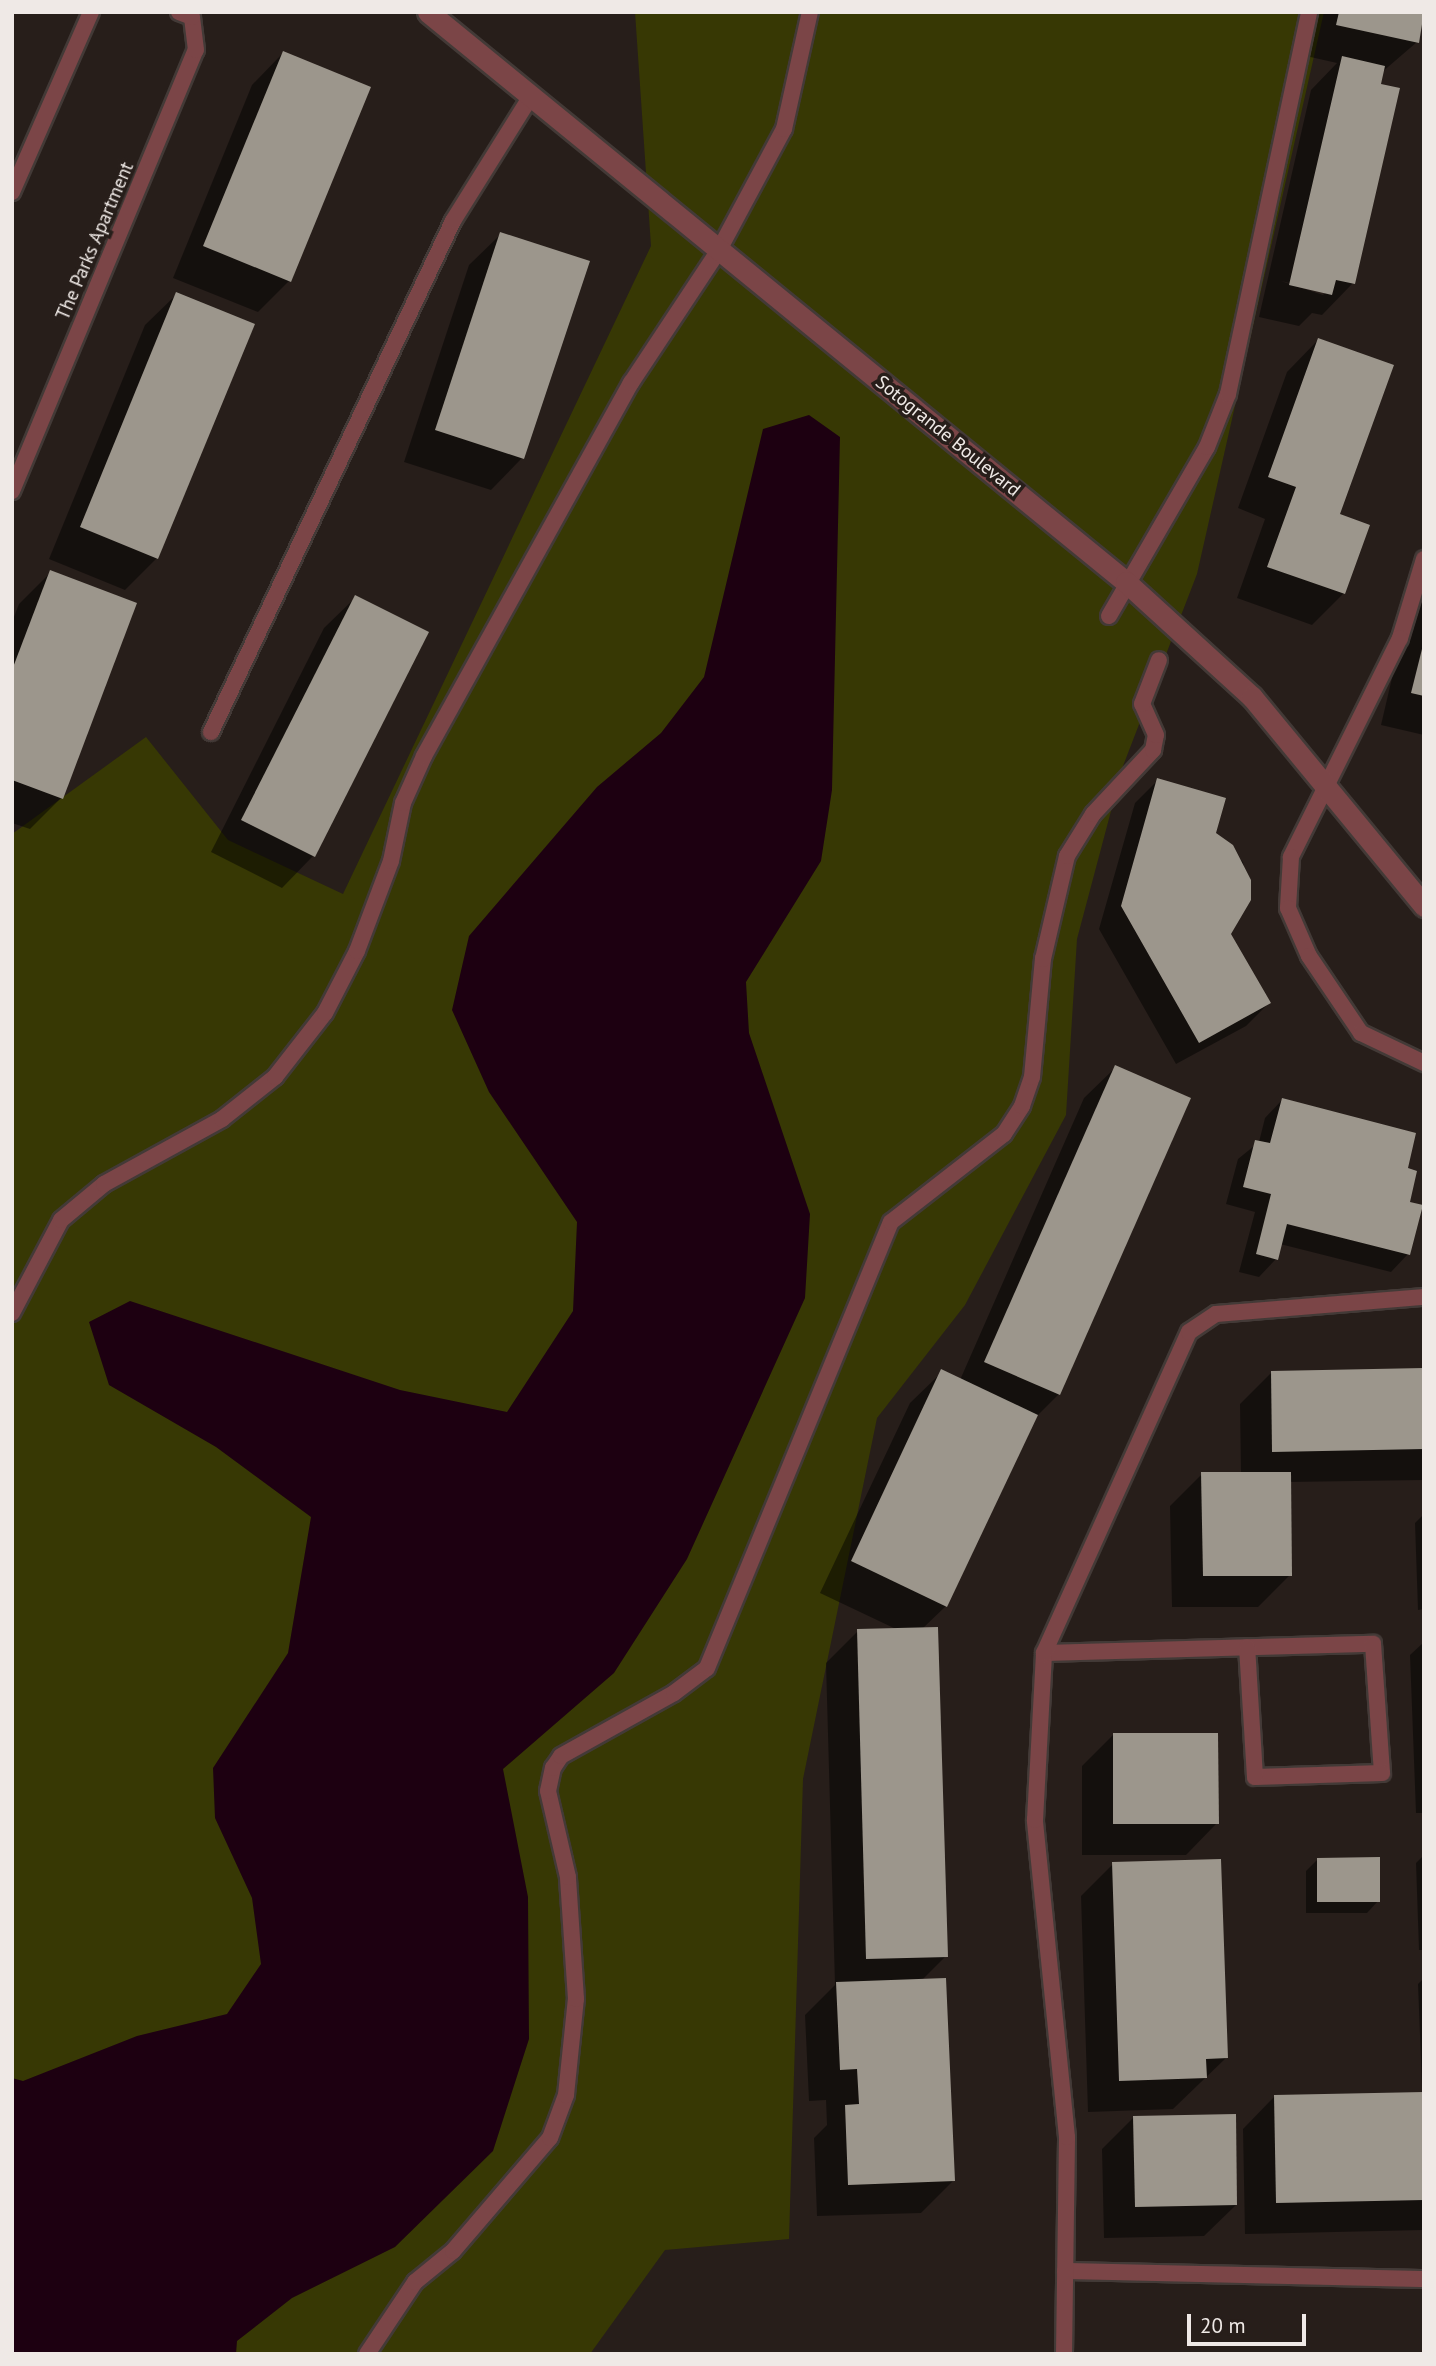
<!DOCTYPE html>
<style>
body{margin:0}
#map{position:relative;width:1436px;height:2366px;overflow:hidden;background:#271e1a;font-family:"PT Sans",sans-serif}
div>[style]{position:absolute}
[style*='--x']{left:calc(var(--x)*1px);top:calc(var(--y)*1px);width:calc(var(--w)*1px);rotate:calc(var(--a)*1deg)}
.green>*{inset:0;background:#373804}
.water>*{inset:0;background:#1d0011}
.shadow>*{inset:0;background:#0007}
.building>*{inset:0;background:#9c968c}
.roads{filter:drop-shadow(2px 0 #433a37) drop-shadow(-2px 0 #433a37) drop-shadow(0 2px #433a37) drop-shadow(0 -2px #433a37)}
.service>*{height:16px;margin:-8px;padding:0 8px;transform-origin:8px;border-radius:8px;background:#7b4547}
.tertiary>*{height:21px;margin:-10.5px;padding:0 10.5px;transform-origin:10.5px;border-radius:10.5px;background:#7b4547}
span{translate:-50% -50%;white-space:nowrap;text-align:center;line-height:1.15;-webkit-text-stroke:7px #271e1a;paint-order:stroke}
.street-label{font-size:19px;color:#efe9e6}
.frame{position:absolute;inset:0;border:14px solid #efe9e6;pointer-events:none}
.scale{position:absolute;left:1187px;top:2314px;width:119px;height:32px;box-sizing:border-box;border:4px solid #efe9e6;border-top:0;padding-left:9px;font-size:21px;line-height:24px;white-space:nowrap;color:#efe9e6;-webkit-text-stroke:5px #271e1a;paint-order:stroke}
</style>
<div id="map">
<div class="green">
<div style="clip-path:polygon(635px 12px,1324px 12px,1197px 574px,1123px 766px,1077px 939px,1066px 1115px,965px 1305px,877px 1418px,803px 1779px,789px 2239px,665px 2250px,590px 2354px,12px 2354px,12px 834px,146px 737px,228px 840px,343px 894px,651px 246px)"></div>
</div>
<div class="water">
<div style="clip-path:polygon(809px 415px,840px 437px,832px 790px,821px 861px,746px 982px,749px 1033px,810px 1214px,805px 1298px,687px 1559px,614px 1673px,503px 1769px,528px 1897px,529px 2039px,493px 2151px,395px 2247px,292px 2298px,237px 2341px,236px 2354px,12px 2354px,12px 2078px,23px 2081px,137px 2036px,227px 2014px,261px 1964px,252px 1898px,215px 1818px,213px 1768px,288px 1653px,311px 1517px,216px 1447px,109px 1385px,89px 1322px,130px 1301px,400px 1390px,507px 1412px,573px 1311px,577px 1222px,489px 1092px,452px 1010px,469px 936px,597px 787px,661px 733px,704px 677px,763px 429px)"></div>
</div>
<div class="shadow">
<div style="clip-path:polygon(evenodd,1315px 12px,1424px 12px,1417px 42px,1381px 73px,1353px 283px,1322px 315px,1312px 313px,1299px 326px,1259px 317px,1311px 90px,1337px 63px,1306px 56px,1315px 12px,1281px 281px,1326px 292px,1323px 295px,1281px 281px)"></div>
<div style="clip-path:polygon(283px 53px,289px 281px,258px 312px,173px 278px,252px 85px)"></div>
<div style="clip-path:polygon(501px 234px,522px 458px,491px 490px,404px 462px,469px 265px)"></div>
<div style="clip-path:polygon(177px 294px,157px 558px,125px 590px,49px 559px,145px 325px)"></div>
<div style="clip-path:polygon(1318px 340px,1344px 593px,1312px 625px,1237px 598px,1265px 519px,1238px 508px,1287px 372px)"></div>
<div style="clip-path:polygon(1424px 541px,1424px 735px,1381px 725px)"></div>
<div style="clip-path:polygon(51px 572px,61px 798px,30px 829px,12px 823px,12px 622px,19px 604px)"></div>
<div style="clip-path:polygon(356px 597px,313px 856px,282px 888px,211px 852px,324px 628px)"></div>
<div style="clip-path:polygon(1158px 780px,1243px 862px,1249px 899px,1229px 934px,1269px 1003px,1246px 1026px,1176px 1064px,1099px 929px,1135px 803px)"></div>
<div style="clip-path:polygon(1116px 1067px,1188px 1099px,1059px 1394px,1034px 1419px,946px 1606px,922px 1629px,946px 1956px,922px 1980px,953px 2181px,921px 2213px,817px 2216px,814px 2138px,827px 2125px,826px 2100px,809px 2101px,805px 2015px,835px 1985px,826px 1663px,858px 1631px,898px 1630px,820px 1593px,910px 1403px,942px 1372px,960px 1380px,1084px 1098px)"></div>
<div style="clip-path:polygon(1282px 1100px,1406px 1169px,1408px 1254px,1391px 1272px,1280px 1244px,1276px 1259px,1259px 1277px,1239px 1272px,1255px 1212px,1226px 1204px,1238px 1159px,1259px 1142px,1265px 1118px)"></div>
<div style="clip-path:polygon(1424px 1370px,1424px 1480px,1289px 1482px,1290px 1575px,1258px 1607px,1172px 1607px,1170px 1506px,1202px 1474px,1241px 1474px,1240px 1404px,1271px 1373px)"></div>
<div style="clip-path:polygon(1424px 1514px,1424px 1609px,1418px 1610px,1415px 1523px)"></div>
<div style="clip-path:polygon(1424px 1642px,1424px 1813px,1416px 1813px,1410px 1655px)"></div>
<div style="clip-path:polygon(1113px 1735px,1217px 1823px,1186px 1855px,1082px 1855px,1082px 1766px)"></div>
<div style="clip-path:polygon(1424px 1855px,1424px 1950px,1419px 1950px,1416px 1863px)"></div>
<div style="clip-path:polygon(1317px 1860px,1378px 1901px,1367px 1913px,1306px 1913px,1306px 1871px)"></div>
<div style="clip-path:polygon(1113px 1864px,1226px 2058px,1173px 2109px,1088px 2112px,1081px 1896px)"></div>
<div style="clip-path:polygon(1424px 1978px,1424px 2086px,1422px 2086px,1418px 1984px)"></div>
<div style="clip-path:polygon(1424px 2094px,1424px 2230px,1245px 2234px,1243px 2129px,1274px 2097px)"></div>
<div style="clip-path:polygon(1134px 2117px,1236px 2205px,1204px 2236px,1104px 2238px,1102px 2149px)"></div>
</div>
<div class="building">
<div style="clip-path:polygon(1339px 12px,1424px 12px,1419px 43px,1336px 25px)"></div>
<div style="clip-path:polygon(283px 51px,371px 87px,291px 282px,203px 246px)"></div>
<div style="clip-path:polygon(1342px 56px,1385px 66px,1381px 84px,1400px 88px,1355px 284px,1336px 280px,1332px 295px,1289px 285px)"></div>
<div style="clip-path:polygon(500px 232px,590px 261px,524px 459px,435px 430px)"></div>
<div style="clip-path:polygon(176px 292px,255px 324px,158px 559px,80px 527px)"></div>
<div style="clip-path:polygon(1318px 338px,1394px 365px,1340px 514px,1370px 525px,1345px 594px,1267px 567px,1296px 487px,1268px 477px)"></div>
<div style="clip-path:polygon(50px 570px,137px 603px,63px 799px,12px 780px,12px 670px)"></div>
<div style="clip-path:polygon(355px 595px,429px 632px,315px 857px,241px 820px)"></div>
<div style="clip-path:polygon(1423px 645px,1424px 645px,1424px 696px,1411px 693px)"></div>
<div style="clip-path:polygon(1157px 778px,1226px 798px,1216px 833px,1233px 845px,1251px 880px,1251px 900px,1231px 934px,1271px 1003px,1199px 1043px,1121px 906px)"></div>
<div style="clip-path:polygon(1115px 1065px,1191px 1098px,1060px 1395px,984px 1362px)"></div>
<div style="clip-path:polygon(1282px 1098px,1416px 1133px,1408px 1168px,1417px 1171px,1410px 1202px,1423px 1205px,1410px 1255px,1287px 1224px,1278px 1260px,1256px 1254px,1271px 1194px,1243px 1187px,1255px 1140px,1270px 1143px)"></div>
<div style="clip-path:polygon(1424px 1368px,1424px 1449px,1272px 1452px,1271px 1371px)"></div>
<div style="clip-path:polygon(941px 1369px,1038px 1415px,947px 1607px,851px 1561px)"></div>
<div style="clip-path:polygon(1201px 1472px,1291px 1472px,1292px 1576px,1203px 1576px)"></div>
<div style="clip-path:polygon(938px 1627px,948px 1957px,866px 1959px,857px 1629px)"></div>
<div style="clip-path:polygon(1113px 1733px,1218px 1733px,1219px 1824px,1113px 1824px)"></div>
<div style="clip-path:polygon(1380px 1857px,1380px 1902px,1317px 1902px,1317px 1858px)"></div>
<div style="clip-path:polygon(1221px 1859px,1228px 2058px,1206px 2059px,1207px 2078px,1119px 2081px,1112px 1862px)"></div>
<div style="clip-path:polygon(946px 1978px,955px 2181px,848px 2185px,845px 2105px,859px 2104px,857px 2069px,840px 2070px,836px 1982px)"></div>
<div style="clip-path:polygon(1424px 2092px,1424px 2200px,1276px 2203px,1274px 2095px)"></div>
<div style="clip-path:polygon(1236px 2114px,1237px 2205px,1135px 2207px,1133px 2116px)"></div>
</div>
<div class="roads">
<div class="service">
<div style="--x:12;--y:192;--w:197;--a:-66.3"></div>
<div style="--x:12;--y:491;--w:478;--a:-67.4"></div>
<div style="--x:196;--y:50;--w:33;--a:-97"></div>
<div style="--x:192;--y:17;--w:14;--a:-159"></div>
<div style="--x:1424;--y:559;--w:83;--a:106.9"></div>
<div style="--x:1400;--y:638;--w:245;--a:116.5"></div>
<div style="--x:1291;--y:857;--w:51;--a:93.4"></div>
<div style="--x:1288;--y:908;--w:52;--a:66.4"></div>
<div style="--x:1309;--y:956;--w:93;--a:56"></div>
<div style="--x:1361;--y:1033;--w:70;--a:25.5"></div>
<div style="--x:1109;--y:616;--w:195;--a:-59.9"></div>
<div style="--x:1207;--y:447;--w:57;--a:-68.4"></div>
<div style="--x:1228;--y:394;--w:390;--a:-78"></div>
<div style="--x:211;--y:732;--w:565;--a:-64.66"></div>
<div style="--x:453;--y:221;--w:147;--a:-58"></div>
<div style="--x:12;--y:1313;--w:105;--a:-62.2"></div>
<div style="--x:61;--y:1220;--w:56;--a:-39.9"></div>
<div style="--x:104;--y:1184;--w:135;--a:-28.8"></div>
<div style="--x:222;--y:1119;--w:68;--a:-38.4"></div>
<div style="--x:275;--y:1077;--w:81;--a:-52"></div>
<div style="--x:325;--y:1013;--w:70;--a:-62.7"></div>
<div style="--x:357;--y:951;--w:96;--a:-69.3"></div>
<div style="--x:391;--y:861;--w:59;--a:-78.3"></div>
<div style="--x:403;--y:803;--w:51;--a:-65.9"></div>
<div style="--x:424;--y:756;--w:427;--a:-61"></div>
<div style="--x:631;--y:383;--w:159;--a:-56.5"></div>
<div style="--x:719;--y:250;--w:137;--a:-61.8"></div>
<div style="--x:784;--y:129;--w:120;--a:-77.5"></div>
<div style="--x:1044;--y:1653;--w:329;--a:-1.6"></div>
<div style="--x:1373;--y:1644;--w:129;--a:86"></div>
<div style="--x:1382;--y:1773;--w:127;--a:178.2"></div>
<div style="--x:1255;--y:1777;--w:130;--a:-93.5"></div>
<div style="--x:1065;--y:2271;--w:359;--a:1.3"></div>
<div style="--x:367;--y:2354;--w:87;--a:-56.3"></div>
<div style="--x:415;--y:2282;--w:49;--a:-39.2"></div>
<div style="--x:453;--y:2251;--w:149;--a:-49.4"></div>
<div style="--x:550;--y:2138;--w:46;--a:-69.6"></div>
<div style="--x:566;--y:2095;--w:97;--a:-84.1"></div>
<div style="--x:576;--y:1999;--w:122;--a:-93.8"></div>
<div style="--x:568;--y:1877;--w:88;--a:-103.1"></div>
<div style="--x:548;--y:1791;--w:24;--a:-78"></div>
<div style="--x:553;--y:1768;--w:14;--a:-56"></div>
<div style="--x:561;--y:1756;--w:129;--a:-29.1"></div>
<div style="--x:674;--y:1693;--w:41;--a:-37.1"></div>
<div style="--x:707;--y:1668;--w:482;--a:-67.6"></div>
<div style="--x:891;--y:1222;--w:143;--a:-37.9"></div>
<div style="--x:1004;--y:1134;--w:33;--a:-57"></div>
<div style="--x:1022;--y:1106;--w:31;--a:-71"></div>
<div style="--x:1032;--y:1077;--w:119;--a:-84.7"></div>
<div style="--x:1043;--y:959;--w:106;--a:-76.9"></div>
<div style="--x:1067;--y:856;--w:49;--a:-58.2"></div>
<div style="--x:1093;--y:814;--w:88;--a:-46.8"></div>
<div style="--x:1153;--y:750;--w:15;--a:-79"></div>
<div style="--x:1156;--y:735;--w:34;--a:-114"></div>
<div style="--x:1142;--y:704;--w:47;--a:-68.9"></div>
<div style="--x:1064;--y:2354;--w:217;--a:-89.2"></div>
<div style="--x:1067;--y:2137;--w:319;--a:-95.8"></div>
<div style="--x:1035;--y:1820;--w:167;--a:-86.9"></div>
<div style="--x:1044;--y:1653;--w:352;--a:-65.7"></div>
<div style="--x:1189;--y:1332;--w:32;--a:-34"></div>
<div style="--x:1216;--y:1314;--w:209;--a:-4.7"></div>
</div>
<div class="tertiary">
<div style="--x:428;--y:12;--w:901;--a:39.24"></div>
<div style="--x:1126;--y:582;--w:171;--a:42.4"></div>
<div style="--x:1252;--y:697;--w:271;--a:50.5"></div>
</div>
</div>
<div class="street-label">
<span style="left:95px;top:241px;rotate:-67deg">The Parks Apartment</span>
<span style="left:948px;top:436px;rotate:39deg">Sotogrande Boulevard</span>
</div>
<div class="frame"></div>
<div class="scale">20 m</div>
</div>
